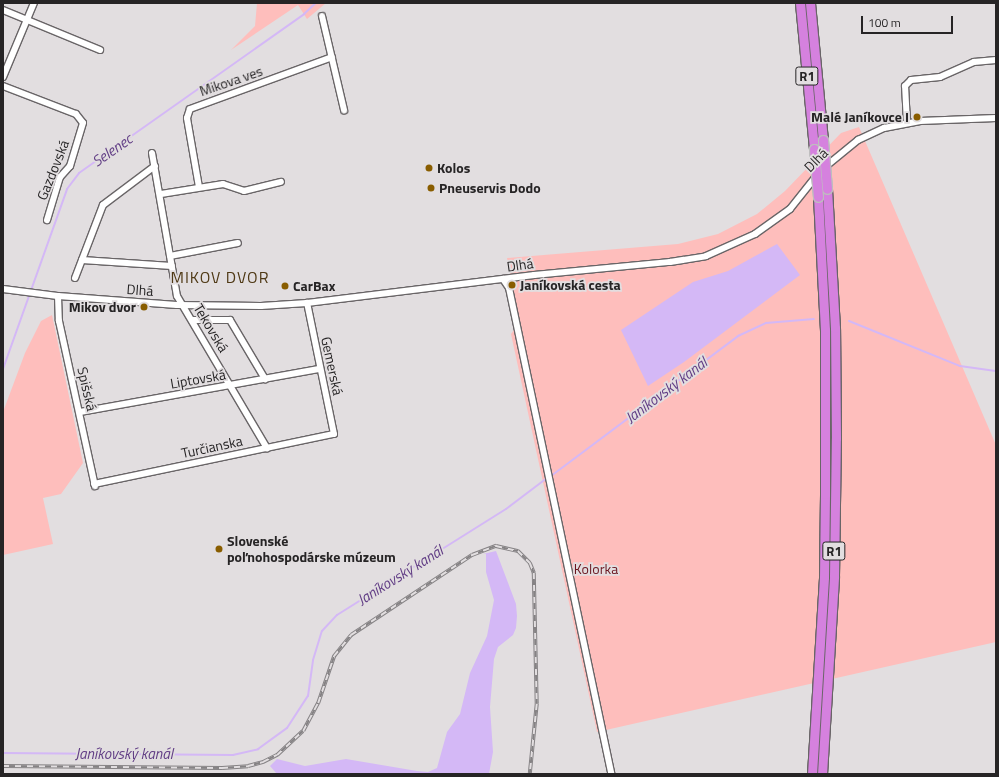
<!DOCTYPE html>
<meta charset="utf-8">
<style>
body{margin:0}
#map{position:relative;width:999px;height:777px;overflow:hidden;background:#e2dee0;font-family:"Titillium Web",sans-serif}
div>[style]{position:absolute}
[style*='--x']{left:calc(var(--x)*1px);top:calc(var(--y)*1px);width:calc(var(--w)*1px);rotate:calc(var(--a)*1deg)}
.green>*{inset:0;background:#febebc}
.water>*{inset:0;background:#d4b8f6}
.stream>*{height:2px;margin:-1px;padding:0 1px;transform-origin:1px;border-radius:1px;background:#d4b8f6}
.roads{filter:drop-shadow(1px 0 #696567) drop-shadow(-1px 0 #696567) drop-shadow(0 1px #696567) drop-shadow(0 -1px #696567)}
.minor>*{height:6px;margin:-3px;padding:0 3px;transform-origin:3px;border-radius:3px;background:#fff}
.highway>*{height:9px;margin:-4.5px;padding:0 4.5px;transform-origin:4.5px;border-radius:4.5px;background:#d581de}
.rail>*{height:3.5px;margin-top:-1.75px;transform-origin:0;background:repeating-linear-gradient(90deg,#e2dee0 0 6px,#858284 0 12px);box-sizing:border-box;border-block:1px solid #858284}
.bridges{filter:drop-shadow(1px 0 #bebdbe) drop-shadow(-1px 0 #bebdbe) drop-shadow(0 1px #bebdbe) drop-shadow(0 -1px #bebdbe)}
.highway-bridge>*{height:9px;margin:-4.5px;padding:0 4.5px;transform-origin:4.5px;border-radius:4.5px;background:#d581de}
.dots>*{width:11px;height:11px;translate:-50% -50%;box-sizing:border-box;border:2px solid #e2dee0;border-radius:50%}
span{translate:-50% -50%;white-space:nowrap;text-align:center;line-height:1.15;-webkit-text-stroke:3.5px #e2dee0;paint-order:stroke}
.shield-label span{padding:1px 3px;background:#e2dee0;border:1px solid;border-radius:3px;-webkit-text-stroke-width:0}
.shield-label{font-size:13px;color:#262425;font-weight:700}
.street-label{font-size:14px;color:#262425}
.poi-label{font-size:14px;color:#262425;font-weight:700}
.right{translate:-100% -50%;text-align:right}
.left{translate:0 -50%;text-align:left}
.park-label{font-size:14px;color:#6b151f}
.water-label{font-size:15px;color:#613d85;font-style:italic}
.quarter-label{font-size:16px;color:#4f3915;letter-spacing:1px}
.frame{position:absolute;inset:0;border:4px solid #262425;pointer-events:none}
.scale{position:absolute;left:861px;top:16px;width:92px;height:18px;box-sizing:border-box;border:2px solid #262425;border-top:0;padding-left:5px;font-size:12px;line-height:14px;white-space:nowrap;color:#262425;-webkit-text-stroke:3px #e2dee0;paint-order:stroke}
</style>
<div id="map">
<div class="green">
<div style="clip-path:polygon(257px 3px,326px 3px,307px 19px,298px 5px,231px 50px,255px 26px)"></div>
<div style="clip-path:polygon(859px 127px,996px 445px,996px 642px,597px 732px,511px 334px,520px 322px,507px 258px,678px 244px,718px 234px,757px 214px,785px 191px,841px 133px)"></div>
<div style="clip-path:polygon(52px 315px,83px 463px,61px 494px,43px 498px,53px 544px,3px 555px,3px 412px,25px 353px,41px 321px)"></div>
</div>
<div class="water">
<div style="clip-path:polygon(777px 244px,800px 275px,684px 362px,648px 386px,621px 330px,693px 282px,728px 271px)"></div>
<div style="clip-path:polygon(496px 551px,516px 604px,517px 616px,516px 628px,513px 635px,498px 647px,494px 659px,490px 707px,493px 752px,489px 774px,277px 774px,270px 766px,277px 759px,305px 766px,346px 759px,417px 771px,428px 772px,437px 768px,447px 732px,460px 714px,470px 673px,487px 636px,494px 600px,486px 572px,486px 554px,483px 554px)"></div>
</div>
<div class="stream">
<div style="--x:849;--y:321;--w:120;--a:22.1"></div>
<div style="--x:960;--y:366;--w:36;--a:8"></div>
<div style="--x:3;--y:369;--w:191;--a:-70.4"></div>
<div style="--x:67;--y:189;--w:20;--a:-53"></div>
<div style="--x:79;--y:173;--w:276;--a:-35.2"></div>
<div style="--x:304;--y:14;--w:16;--a:-43"></div>
<div style="--x:551;--y:476;--w:234;--a:-36.8"></div>
<div style="--x:738;--y:336;--w:31;--a:-25"></div>
<div style="--x:766;--y:323;--w:48;--a:-4.8"></div>
<div style="--x:3;--y:753;--w:230;--a:0.5"></div>
<div style="--x:233;--y:755;--w:26;--a:-13"></div>
<div style="--x:258;--y:749;--w:36;--a:-36"></div>
<div style="--x:287;--y:728;--w:38;--a:-57"></div>
<div style="--x:308;--y:696;--w:36;--a:-82"></div>
<div style="--x:313;--y:660;--w:30;--a:-73"></div>
<div style="--x:322;--y:631;--w:22;--a:-47"></div>
<div style="--x:337;--y:615;--w:199;--a:-32.1"></div>
<div style="--x:506;--y:509;--w:51;--a:-37.1"></div>
</div>
<div class="roads">
<div class="minor">
<div style="--x:3;--y:10;--w:105;--a:22.4"></div>
<div style="--x:322;--y:16;--w:97;--a:76.8"></div>
<div style="--x:3;--y:77;--w:80;--a:-67.3"></div>
<div style="--x:3;--y:86;--w:78;--a:21"></div>
<div style="--x:76;--y:114;--w:11;--a:52"></div>
<div style="--x:83;--y:123;--w:45;--a:106.8"></div>
<div style="--x:70;--y:166;--w:15;--a:132"></div>
<div style="--x:60;--y:177;--w:45;--a:106.8"></div>
<div style="--x:907;--y:123;--w:37;--a:-93"></div>
<div style="--x:905;--y:86;--w:8;--a:-45"></div>
<div style="--x:911;--y:80;--w:29;--a:-6"></div>
<div style="--x:940;--y:77;--w:37;--a:-24"></div>
<div style="--x:974;--y:62;--w:22;--a:-5"></div>
<div style="--x:152;--y:153;--w:145;--a:80.1"></div>
<div style="--x:177;--y:296;--w:177;--a:59.4"></div>
<div style="--x:825;--y:167;--w:43;--a:-39.3"></div>
<div style="--x:858;--y:140;--w:29;--a:-25"></div>
<div style="--x:884;--y:128;--w:37;--a:-11"></div>
<div style="--x:920;--y:121;--w:76;--a:-2.3"></div>
<div style="--x:199;--y:187;--w:70;--a:-99.9"></div>
<div style="--x:187;--y:118;--w:9;--a:-72"></div>
<div style="--x:190;--y:109;--w:151;--a:-20.1"></div>
<div style="--x:161;--y:194;--w:63;--a:-9.2"></div>
<div style="--x:223;--y:184;--w:22;--a:18"></div>
<div style="--x:244;--y:191;--w:38;--a:-14"></div>
<div style="--x:170;--y:256;--w:69;--a:-10.8"></div>
<div style="--x:82;--y:260;--w:90;--a:3.8"></div>
<div style="--x:75;--y:278;--w:78;--a:-69"></div>
<div style="--x:103;--y:205;--w:65;--a:-36.9"></div>
<div style="--x:503;--y:279;--w:11;--a:56"></div>
<div style="--x:509;--y:288;--w:497;--a:78.1"></div>
<div style="--x:3;--y:289;--w:55;--a:7.3"></div>
<div style="--x:58;--y:296;--w:119;--a:4.3"></div>
<div style="--x:177;--y:305;--w:84;--a:0.7"></div>
<div style="--x:261;--y:306;--w:46;--a:-3.7"></div>
<div style="--x:307;--y:303;--w:229;--a:-7"></div>
<div style="--x:534;--y:275;--w:137;--a:-5.5"></div>
<div style="--x:670;--y:262;--w:36;--a:-9"></div>
<div style="--x:706;--y:256;--w:54;--a:-24.2"></div>
<div style="--x:755;--y:234;--w:43;--a:-35.5"></div>
<div style="--x:790;--y:209;--w:43;--a:-51.5"></div>
<div style="--x:58;--y:296;--w:25;--a:88"></div>
<div style="--x:59;--y:321;--w:169;--a:77.7"></div>
<div style="--x:192;--y:320;--w:38;--a:0"></div>
<div style="--x:230;--y:320;--w:69;--a:59.3"></div>
<div style="--x:80;--y:412;--w:244;--a:-10.2"></div>
<div style="--x:94;--y:484;--w:245;--a:-11.8"></div>
<div style="--x:334;--y:434;--w:134;--a:-101.6"></div>
</div>
<div class="highway">
<div style="--x:800;--y:3;--w:147;--a:84.5"></div>
<div style="--x:810;--y:3;--w:138;--a:84.6"></div>
<div style="--x:812;--y:774;--w:197;--a:-86.5"></div>
<div style="--x:824;--y:577;--w:83;--a:-89.3"></div>
<div style="--x:825;--y:494;--w:164;--a:-90"></div>
<div style="--x:825;--y:330;--w:133;--a:-93"></div>
<div style="--x:822;--y:774;--w:198;--a:-86.5"></div>
<div style="--x:834;--y:576;--w:138;--a:-89.2"></div>
<div style="--x:836;--y:438;--w:110;--a:-90.5"></div>
<div style="--x:835;--y:328;--w:139;--a:-93.3"></div>
</div>
</div>
<div class="rail">
<div style="--x:3;--y:766;--w:219;--a:0.5"></div>
<div style="--x:222;--y:768;--w:26;--a:-4"></div>
<div style="--x:248;--y:766;--w:16;--a:-15"></div>
<div style="--x:263;--y:762;--w:16;--a:-27"></div>
<div style="--x:277;--y:755;--w:35;--a:-43"></div>
<div style="--x:303;--y:731;--w:32;--a:-62"></div>
<div style="--x:318;--y:703;--w:50;--a:-71.2"></div>
<div style="--x:334;--y:656;--w:27;--a:-51"></div>
<div style="--x:351;--y:635;--w:145;--a:-33.5"></div>
<div style="--x:472;--y:555;--w:26;--a:-21"></div>
<div style="--x:496;--y:546;--w:23;--a:13"></div>
<div style="--x:518;--y:551;--w:17;--a:45"></div>
<div style="--x:530;--y:563;--w:11;--a:68"></div>
<div style="--x:534;--y:573;--w:131;--a:88.7"></div>
<div style="--x:537;--y:704;--w:70;--a:95.7"></div>
</div>
<div class="bridges">
<div class="highway-bridge">
<div style="--x:823;--y:140;--w:49;--a:85.3"></div>
<div style="--x:814;--y:149;--w:48;--a:85.2"></div>
</div>
</div>
<div class="dots">
<div style="left:917px;top:117px;background:#895d00"></div>
<div style="left:429px;top:168px;background:#895d00"></div>
<div style="left:431px;top:188px;background:#895d00"></div>
<div style="left:512px;top:285px;background:#895d00"></div>
<div style="left:285px;top:286px;background:#895d00"></div>
<div style="left:144px;top:307px;background:#895d00"></div>
<div style="left:219px;top:549px;background:#895d00"></div>
</div>
<div class="shield-label">
<span style="left:807px;top:76px">R1</span>
<span style="left:834px;top:551px">R1</span>
</div>
<div class="street-label">
<span style="left:231px;top:81px;rotate:-19deg">Mikova ves</span>
<span style="left:816px;top:160px;rotate:-45deg">Dlhá</span>
<span style="left:53px;top:170px;rotate:-68deg">Gazdovská</span>
<span style="left:520px;top:265px;rotate:-8deg">Dlhá</span>
<span style="left:140px;top:290px;rotate:4deg">Dlhá</span>
<span style="left:211px;top:328px;rotate:59deg">Tekovská</span>
<span style="left:332px;top:366px;rotate:78deg">Gemerská</span>
<span style="left:198px;top:379px;rotate:-10deg">Liptovská</span>
<span style="left:87px;top:389px;rotate:77deg">Spišská</span>
<span style="left:212px;top:447px;rotate:-12deg">Turčianska</span>
</div>
<div class="poi-label">
<span class="right" style="left:909px;top:117px">Malé Janíkovce I</span>
<span class="left" style="left:437px;top:168px">Kolos</span>
<span class="left" style="left:439px;top:188px">Pneuservis Dodo</span>
<span class="left" style="left:520px;top:285px">Janíkovská cesta</span>
<span class="left" style="left:293px;top:286px">CarBax</span>
<span class="right" style="left:136px;top:307px">Mikov dvor</span>
<span class="left" style="left:227px;top:549px">Slovenské<br>poľnohospodárske múzeum</span>
</div>
<div class="park-label">
<span style="left:596px;top:569px">Kolorka</span>
</div>
<div class="water-label">
<span style="left:112px;top:150px;rotate:-35deg">Selenec</span>
<span style="left:666px;top:390px;rotate:-37deg">Janíkovský kanál</span>
<span style="left:400px;top:575px;rotate:-32deg">Janíkovský kanál</span>
<span style="left:124px;top:754px">Janíkovský kanál</span>
</div>
<div class="quarter-label">
<span style="left:220px;top:277px">MIKOV DVOR</span>
</div>
<div class="frame"></div>
<div class="scale">100 m</div>
</div>
